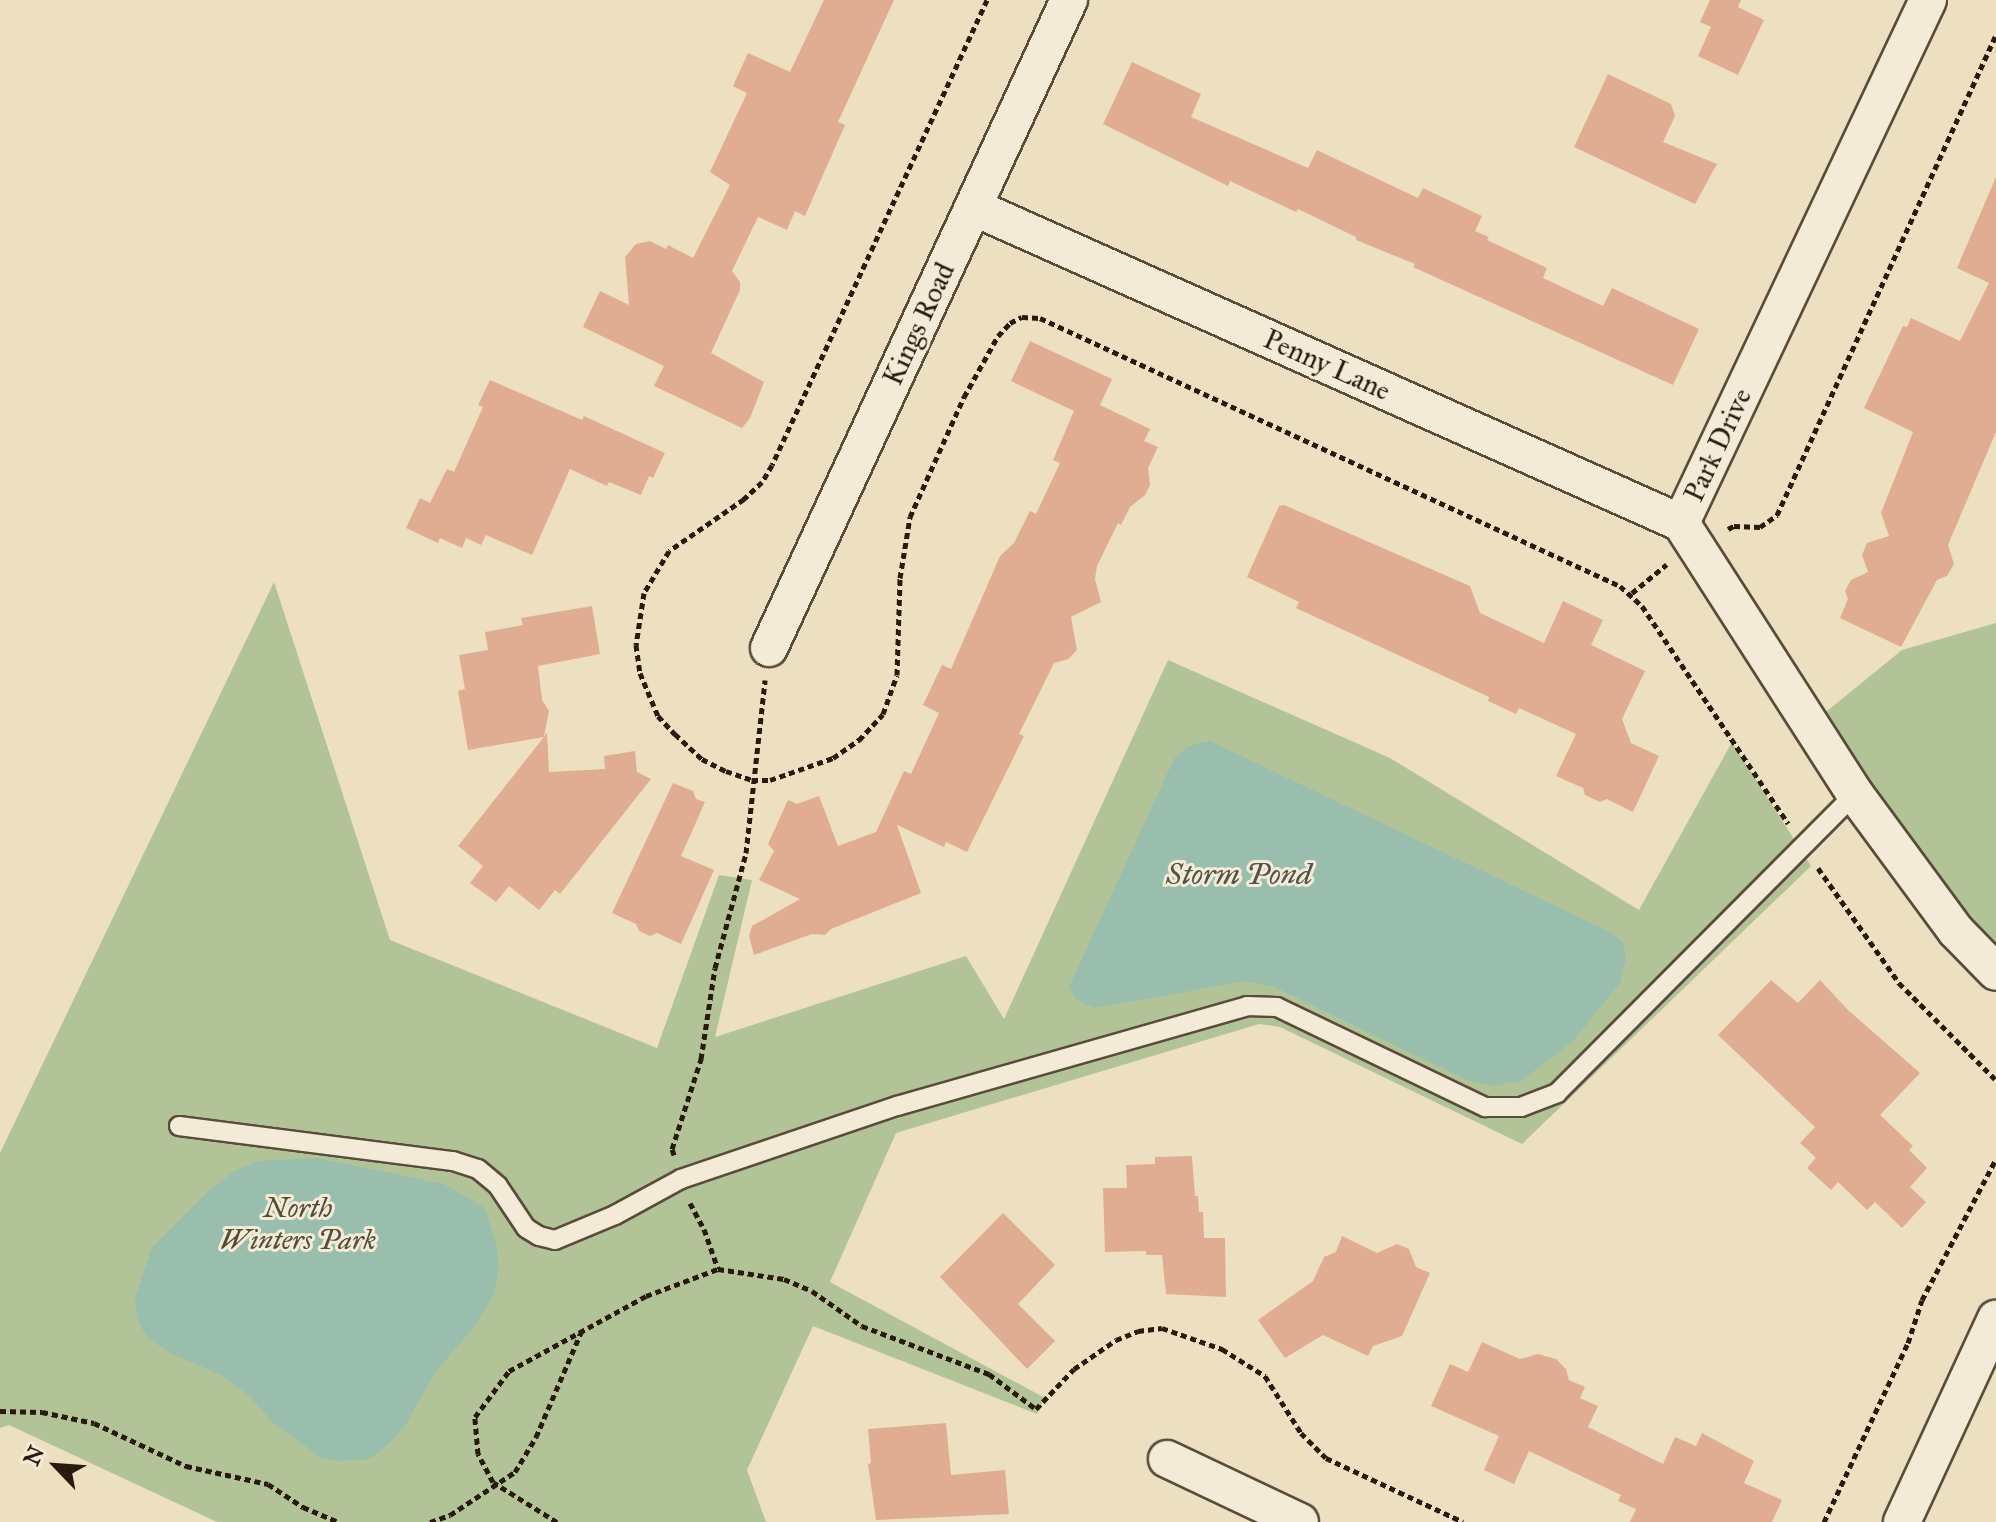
<!DOCTYPE html>
<style>
body{margin:0}
#map{position:relative;width:1996px;height:1522px;overflow:hidden;background:#ece0c1;font-family:"IM FELL Great Primer",serif}
div>[style]{position:absolute}
[style*='--x']{left:calc(var(--x)*1px);top:calc(var(--y)*1px);width:calc(var(--w)*1px);rotate:calc(var(--a)*1deg)}
.green>*{inset:0;background:#b2c397}
.water>*{inset:0;background:#99beae}
.building>*{inset:0;background:#e0ad93}
.path>*{height:5px;margin-top:-2.5px;transform-origin:0;background:repeating-linear-gradient(90deg,#2a1a0d 0 6px,transparent 0 10px)}
.roads{filter:drop-shadow(2px 0 #5a4c3a) drop-shadow(-2px 0 #5a4c3a) drop-shadow(0 2px #5a4c3a) drop-shadow(0 -2px #5a4c3a)}
.lane>*{height:18px;margin:-9px;padding:0 9px;transform-origin:9px;border-radius:9px;background:#f3ebd7}
.street>*{height:36px;margin:-18px;padding:0 18px;transform-origin:18px;border-radius:18px;background:#f3ebd7}
span{translate:-50% -50%;white-space:nowrap;text-align:center;line-height:1.15;-webkit-text-stroke:6px #f3ebd7;paint-order:stroke}
.street-label{font-size:28px;color:#2a1a0d}
.park-label{font-size:28px;color:#534d36;font-style:italic}
.water-label{font-size:30px;color:#515345;font-style:italic}
.north{position:absolute;left:16px;top:1426px;width:80px;height:80px;-webkit-text-stroke:6px #f3ebd7;paint-order:stroke;rotate:295deg;font-size:22px;font-weight:700;line-height:32px;text-align:center;color:#2a1a0d}
.north::after{content:'';display:block;margin:auto;width:28px;height:36px;background:#2a1a0d;clip-path:polygon(50% 0,100% 100%,50% 72%,0 100%)}
</style>
<div id="map">
<div class="green">
<div style="clip-path:polygon(274px 582px,390px 940px,657px 1048px,719px 875px,752px 880px,715px 1037px,966px 956px,1004px 1019px,1168px 660px,1390px 758px,1639px 910px,1732px 742px,1811px 866px,1522px 1144px,1280px 1027px,1259px 1024px,896px 1133px,830px 1282px,1045px 1398px,1037px 1414px,813px 1326px,747px 1470px,766px 1522px,217px 1522px,9px 1425px,0 1428px,0 1153px)"></div>
<div style="clip-path:polygon(1996px 623px,1996px 972px,1810px 725px,1902px 650px)"></div>
</div>
<div class="water">
<div style="clip-path:polygon(1210px 741px,1608px 931px,1623px 942px,1626px 958px,1620px 983px,1573px 1041px,1521px 1081px,1492px 1086px,1467px 1080px,1274px 987px,1246px 981px,1095px 1008px,1078px 1001px,1069px 987px,1174px 759px,1188px 746px)"></div>
<div style="clip-path:polygon(317px 1158px,444px 1184px,485px 1208px,496px 1243px,499px 1267px,494px 1294px,477px 1323px,435px 1373px,406px 1424px,387px 1446px,369px 1459px,342px 1461px,321px 1458px,271px 1421px,250px 1396px,221px 1375px,168px 1352px,147px 1337px,137px 1319px,135px 1298px,152px 1247px,206px 1193px,233px 1172px,257px 1161px)"></div>
</div>
<div class="building">
<div style="clip-path:polygon(824px 0,894px 0,838px 122px,845px 125px,805px 216px,795px 211px,787px 230px,758px 217px,732px 271px,740px 282px,740px 290px,711px 353px,764px 382px,750px 418px,742px 428px,654px 386px,664px 366px,583px 327px,600px 291px,629px 305px,625px 257px,636px 244px,650px 241px,666px 249px,668px 245px,693px 258px,730px 185px,710px 172px,747px 93px,733px 86px,748px 53px,790px 72px)"></div>
<div style="clip-path:polygon(1710px 0,1741px 0,1738px 7px,1764px 20px,1738px 75px,1698px 56px,1711px 27px,1700px 22px)"></div>
<div style="clip-path:polygon(1132px 62px,1201px 94px,1191px 117px,1308px 168px,1317px 150px,1418px 198px,1423px 188px,1482px 216px,1475px 231px,1489px 237px,1487px 240px,1547px 268px,1543px 278px,1603px 306px,1612px 288px,1699px 329px,1673px 385px,1413px 267px,1415px 264px,1356px 240px,1356px 237px,1298px 209px,1296px 212px,1230px 181px,1228px 186px,1103px 124px)"></div>
<div style="clip-path:polygon(1608px 74px,1671px 104px,1675px 116px,1663px 142px,1717px 164px,1695px 204px,1574px 147px)"></div>
<div style="clip-path:polygon(1996px 177px,1996px 432px,1948px 545px,1954px 564px,1947px 576px,1937px 580px,1901px 647px,1840px 618px,1848px 599px,1845px 591px,1851px 580px,1868px 572px,1862px 555px,1867px 543px,1889px 536px,1881px 513px,1913px 432px,1864px 408px,1903px 326px,1907px 327px,1911px 318px,1960px 341px,1989px 283px,1957px 268px)"></div>
<div style="clip-path:polygon(1030px 341px,1112px 379px,1100px 405px,1150px 429px,1144px 441px,1158px 447px,1148px 468px,1150px 485px,1145px 495px,1130px 507px,1121px 525px,1118px 523px,1097px 566px,1095px 579px,1101px 602px,1071px 617px,1077px 650px,1068px 659px,1054px 663px,1019px 734px,1024px 736px,967px 852px,946px 842px,944px 847px,897px 825px,921px 893px,831px 929px,825px 935px,812px 934px,754px 955px,749px 936px,752px 926px,800px 899px,759px 880px,774px 851px,768px 844px,788px 800px,797px 804px,819px 796px,838px 846px,876px 832px,904px 771px,911px 774px,939px 713px,923px 705px,942px 665px,951px 669px,1000px 556px,1014px 543px,1030px 511px,1036px 514px,1060px 463px,1053px 460px,1074px 411px,1011px 381px)"></div>
<div style="clip-path:polygon(490px 380px,582px 420px,584px 416px,665px 453px,653px 478px,649px 476px,641px 495px,609px 482px,607px 486px,570px 469px,532px 555px,486px 535px,481px 545px,466px 538px,462px 548px,440px 538px,438px 543px,406px 528px,420px 498px,430px 503px,447px 469px,454px 472px,483px 407px,478px 405px)"></div>
<div style="clip-path:polygon(1284px 505px,1470px 586px,1480px 613px,1544px 643px,1563px 601px,1603px 620px,1591px 645px,1645px 671px,1622px 719px,1631px 743px,1659px 756px,1633px 812px,1607px 799px,1600px 802px,1585px 795px,1583px 788px,1556px 776px,1576px 734px,1519px 708px,1516px 714px,1488px 701px,1489px 697px,1296px 608px,1299px 602px,1247px 577px,1279px 506px)"></div>
<div style="clip-path:polygon(592px 606px,600px 654px,538px 666px,542px 700px,549px 711px,544px 737px,468px 750px,458px 691px,465px 689px,459px 655px,488px 650px,485px 632px,523px 625px,521px 618px)"></div>
<div style="clip-path:polygon(547px 733px,549px 772px,605px 769px,604px 756px,635px 751px,637px 772px,651px 779px,560px 894px,555px 890px,539px 910px,509px 886px,496px 902px,470px 883px,483px 866px,458px 846px)"></div>
<div style="clip-path:polygon(673px 783px,693px 791px,696px 799px,705px 802px,681px 856px,714px 870px,681px 944px,657px 933px,650px 936px,639px 931px,636px 924px,612px 913px)"></div>
<div style="clip-path:polygon(1771px 980px,1798px 1003px,1820px 980px,1848px 1010px,1920px 1073px,1880px 1115px,1913px 1146px,1909px 1150px,1927px 1168px,1910px 1187px,1926px 1202px,1902px 1228px,1875px 1202px,1867px 1210px,1838px 1182px,1831px 1190px,1807px 1168px,1816px 1158px,1800px 1143px,1815px 1127px,1718px 1035px)"></div>
<div style="clip-path:polygon(1192px 1156px,1195px 1196px,1198px 1196px,1199px 1212px,1203px 1212px,1204px 1238px,1225px 1238px,1226px 1297px,1166px 1294px,1162px 1255px,1146px 1255px,1146px 1251px,1105px 1252px,1103px 1188px,1127px 1188px,1126px 1165px,1155px 1164px,1155px 1157px)"></div>
<div style="clip-path:polygon(1003px 1213px,1055px 1265px,1018px 1304px,1055px 1341px,1027px 1369px,940px 1277px)"></div>
<div style="clip-path:polygon(1342px 1236px,1377px 1253px,1397px 1244px,1409px 1249px,1416px 1267px,1430px 1273px,1402px 1336px,1373px 1346px,1368px 1356px,1323px 1335px,1285px 1358px,1258px 1320px,1313px 1281px,1324px 1257px,1336px 1252px)"></div>
<div style="clip-path:polygon(1482px 1342px,1520px 1359px,1538px 1354px,1556px 1359px,1566px 1369px,1569px 1380px,1585px 1387px,1580px 1398px,1598px 1406px,1588px 1427px,1663px 1464px,1675px 1437px,1696px 1446px,1702px 1433px,1754px 1461px,1744px 1483px,1782px 1500px,1772px 1522px,1630px 1522px,1636px 1509px,1618px 1501px,1621px 1495px,1529px 1451px,1514px 1484px,1484px 1470px,1499px 1436px,1431px 1406px,1450px 1364px,1468px 1372px)"></div>
<div style="clip-path:polygon(946px 1423px,951px 1475px,1005px 1470px,1009px 1514px,876px 1520px,868px 1464px,871px 1463px,868px 1429px)"></div>
</div>
<div class="path">
<div style="--x:987;--y:0;--w:512;--a:114.81"></div>
<div style="--x:772;--y:465;--w:20;--a:120"></div>
<div style="--x:762;--y:482;--w:25;--a:137"></div>
<div style="--x:744;--y:499;--w:91;--a:145.3"></div>
<div style="--x:669;--y:551;--w:49;--a:120.8"></div>
<div style="--x:644;--y:593;--w:53;--a:98.7"></div>
<div style="--x:636;--y:645;--w:28;--a:82"></div>
<div style="--x:640;--y:673;--w:47;--a:67.3"></div>
<div style="--x:658;--y:716;--w:25;--a:47"></div>
<div style="--x:675;--y:734;--w:37;--a:43"></div>
<div style="--x:702;--y:759;--w:27;--a:27"></div>
<div style="--x:726;--y:771;--w:28;--a:19"></div>
<div style="--x:752;--y:780;--w:18;--a:0"></div>
<div style="--x:770;--y:780;--w:67;--a:-19.2"></div>
<div style="--x:833;--y:758;--w:32;--a:-35"></div>
<div style="--x:859;--y:740;--w:35;--a:-47"></div>
<div style="--x:883;--y:714;--w:41;--a:-70.3"></div>
<div style="--x:897;--y:675;--w:97;--a:-88.2"></div>
<div style="--x:900;--y:578;--w:62;--a:-80.7"></div>
<div style="--x:910;--y:517;--w:132;--a:-65.8"></div>
<div style="--x:964;--y:397;--w:70;--a:-60.9"></div>
<div style="--x:998;--y:336;--w:18;--a:-47"></div>
<div style="--x:1010;--y:323;--w:13;--a:-27"></div>
<div style="--x:1022;--y:317;--w:18;--a:3"></div>
<div style="--x:1040;--y:318;--w:639;--a:24.8"></div>
<div style="--x:1620;--y:586;--w:30;--a:42"></div>
<div style="--x:1642;--y:606;--w:262;--a:56.1"></div>
<div style="--x:1728;--y:529;--w:7;--a:-27"></div>
<div style="--x:1734;--y:526;--w:26;--a:2"></div>
<div style="--x:1760;--y:527;--w:21;--a:-35"></div>
<div style="--x:1777;--y:515;--w:528;--a:-65.48"></div>
<div style="--x:1632;--y:593;--w:45;--a:-39.6"></div>
<div style="--x:1818;--y:868;--w:141;--a:54.8"></div>
<div style="--x:1899;--y:983;--w:137;--a:45"></div>
<div style="--x:674;--y:1155;--w:6;--a:-108"></div>
<div style="--x:672;--y:1149;--w:95;--a:-72.1"></div>
<div style="--x:701;--y:1059;--w:92;--a:-81.3"></div>
<div style="--x:715;--y:968;--w:119;--a:-74.9"></div>
<div style="--x:746;--y:853;--w:174;--a:-83.7"></div>
<div style="--x:690;--y:1203;--w:30;--a:62"></div>
<div style="--x:704;--y:1229;--w:42;--a:70.7"></div>
<div style="--x:718;--y:1269;--w:67;--a:8.6"></div>
<div style="--x:784;--y:1279;--w:30;--a:23"></div>
<div style="--x:812;--y:1291;--w:61;--a:35"></div>
<div style="--x:862;--y:1326;--w:136;--a:20.7"></div>
<div style="--x:989;--y:1374;--w:59;--a:36.7"></div>
<div style="--x:1036;--y:1409;--w:55;--a:-46.5"></div>
<div style="--x:1074;--y:1369;--w:51;--a:-34.6"></div>
<div style="--x:1116;--y:1340;--w:24;--a:-22"></div>
<div style="--x:1138;--y:1331;--w:24;--a:-7"></div>
<div style="--x:1162;--y:1328;--w:64;--a:19.3"></div>
<div style="--x:1222;--y:1349;--w:51;--a:32.1"></div>
<div style="--x:1265;--y:1376;--w:67;--a:57.7"></div>
<div style="--x:1301;--y:1433;--w:35;--a:45"></div>
<div style="--x:1326;--y:1458;--w:151;--a:25"></div>
<div style="--x:0;--y:1411;--w:42;--a:1.4"></div>
<div style="--x:42;--y:1412;--w:53;--a:11.9"></div>
<div style="--x:94;--y:1423;--w:102;--a:25.1"></div>
<div style="--x:186;--y:1466;--w:84;--a:12.4"></div>
<div style="--x:268;--y:1484;--w:42;--a:33.3"></div>
<div style="--x:303;--y:1507;--w:38;--a:23"></div>
<div style="--x:430;--y:1522;--w:21;--a:-19"></div>
<div style="--x:450;--y:1515;--w:78;--a:-33.5"></div>
<div style="--x:515;--y:1472;--w:41;--a:-59"></div>
<div style="--x:536;--y:1437;--w:119;--a:-66.7"></div>
<div style="--x:557;--y:1522;--w:75;--a:-148"></div>
<div style="--x:493;--y:1482;--w:32;--a:-118"></div>
<div style="--x:478;--y:1454;--w:37;--a:-95"></div>
<div style="--x:475;--y:1417;--w:57;--a:-53.5"></div>
<div style="--x:509;--y:1371;--w:156;--a:-28.7"></div>
<div style="--x:646;--y:1296;--w:77;--a:-20.6"></div>
<div style="--x:1824;--y:1522;--w:198;--a:-64.9"></div>
<div style="--x:1908;--y:1343;--w:45;--a:-72"></div>
<div style="--x:1922;--y:1300;--w:159;--a:-62.3"></div>
</div>
<div class="roads">
<div class="lane">
<div style="--x:179;--y:1126;--w:276;--a:7.3"></div>
<div style="--x:453;--y:1161;--w:26;--a:18"></div>
<div style="--x:478;--y:1169;--w:26;--a:40"></div>
<div style="--x:498;--y:1186;--w:50;--a:56.3"></div>
<div style="--x:526;--y:1228;--w:15;--a:32"></div>
<div style="--x:539;--y:1236;--w:16;--a:14"></div>
<div style="--x:555;--y:1240;--w:65;--a:-22.6"></div>
<div style="--x:615;--y:1215;--w:75;--a:-28.6"></div>
<div style="--x:681;--y:1179;--w:228;--a:-18.7"></div>
<div style="--x:897;--y:1106;--w:364;--a:-15.9"></div>
<div style="--x:1247;--y:1006;--w:30;--a:2"></div>
<div style="--x:1277;--y:1007;--w:231;--a:25.7"></div>
<div style="--x:1485;--y:1107;--w:36;--a:0"></div>
<div style="--x:1521;--y:1107;--w:39;--a:-21"></div>
<div style="--x:1557;--y:1093;--w:422;--a:-45.1"></div>
</div>
<div class="street">
<div style="--x:1928;--y:0;--w:578;--a:115.28"></div>
<div style="--x:1681;--y:523;--w:322;--a:57.3"></div>
<div style="--x:1855;--y:794;--w:170;--a:53.6"></div>
<div style="--x:1956;--y:931;--w:57;--a:45.7"></div>
<div style="--x:973;--y:207;--w:775;--a:24.05"></div>
<div style="--x:769;--y:648;--w:714;--a:-65.16"></div>
<div style="--x:1167;--y:1459;--w:147;--a:25.3"></div>
<div style="--x:1902;--y:1522;--w:224;--a:-65.2"></div>
</div>
</div>
<div class="street-label">
<span style="left:919px;top:324px;rotate:-65deg">Kings Road</span>
<span style="left:1327px;top:365px;rotate:24deg">Penny Lane</span>
<span style="left:1718px;top:445px;rotate:-65deg">Park Drive</span>
</div>
<div class="park-label">
<span style="left:298px;top:1224px">North<br>Winters Park</span>
</div>
<div class="water-label">
<span style="left:1239px;top:874px">Storm Pond</span>
</div>
<div class="north">N</div>
</div>
